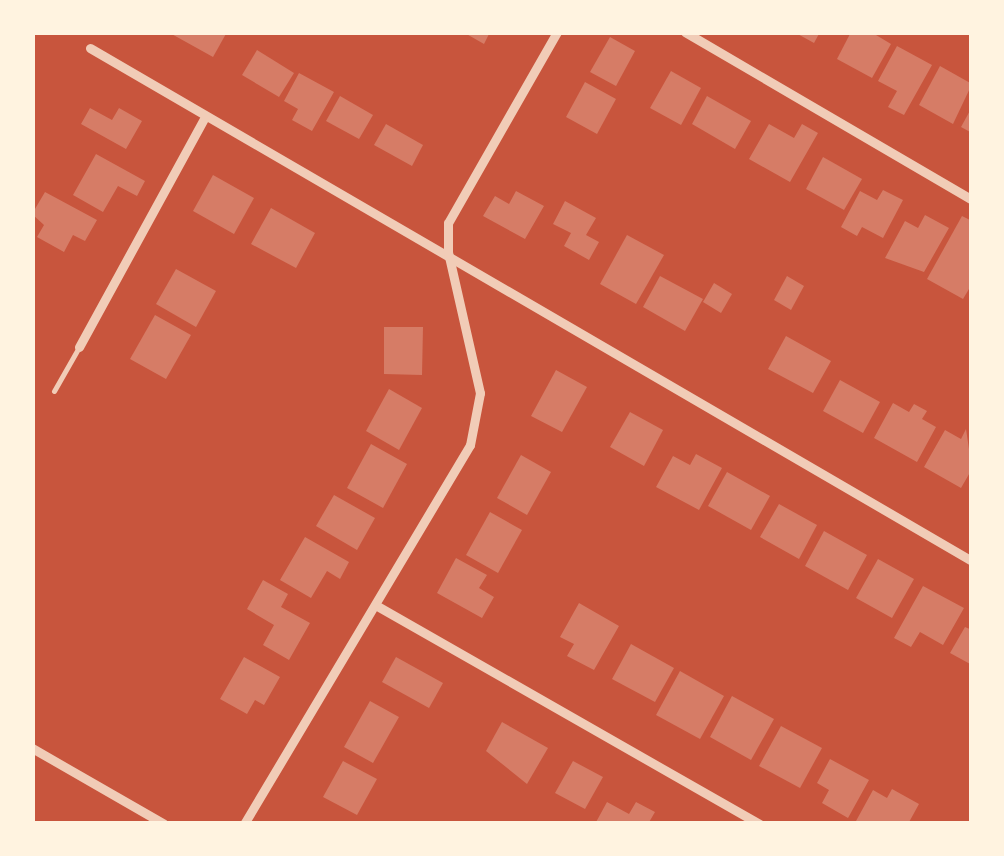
<!DOCTYPE html>
<style>
body{margin:0}
#map{position:relative;width:1004px;height:856px;overflow:hidden;background:#c8553d;font-family:"Nunito Sans",sans-serif}
div>[style]{position:absolute}
[style*='--x']{left:calc(var(--x)*1px);top:calc(var(--y)*1px);width:calc(var(--w)*1px);rotate:calc(var(--a)*1deg)}
.building>*{inset:0;background:#d67c66}
.service>*{height:5px;margin:-2.5px;padding:0 2.5px;transform-origin:2.5px;border-radius:2.5px;background:#f1ccb7}
.minor>*{height:9px;margin:-4.5px;padding:0 4.5px;transform-origin:4.5px;border-radius:4.5px;background:#f1ccb7}
span{translate:-50% -50%;white-space:nowrap;text-align:center;line-height:1.15;-webkit-text-stroke:9px #fff3e0;paint-order:stroke}
.frame{position:absolute;inset:0;border:35px solid #fff3e0;pointer-events:none}
</style>
<div id="map">
<div class="building">
<div style="clip-path:polygon(168px 32px,227px 32px,213px 57px)"></div>
<div style="clip-path:polygon(463px 32px,490px 32px,484px 44px)"></div>
<div style="clip-path:polygon(794px 32px,820px 32px,814px 43px)"></div>
<div style="clip-path:polygon(851px 32px,871px 32px,891px 44px,872px 78px,837px 59px)"></div>
<div style="clip-path:polygon(610px 37px,635px 51px,616px 86px,590px 72px)"></div>
<div style="clip-path:polygon(897px 46px,932px 65px,904px 115px,888px 107px,897px 91px,878px 81px)"></div>
<div style="clip-path:polygon(257px 50px,294px 73px,279px 97px,242px 75px)"></div>
<div style="clip-path:polygon(940px 66px,972px 84px,953px 124px,919px 105px)"></div>
<div style="clip-path:polygon(671px 71px,701px 88px,681px 125px,650px 108px)"></div>
<div style="clip-path:polygon(299px 73px,334px 92px,312px 131px,292px 120px,298px 109px,284px 101px)"></div>
<div style="clip-path:polygon(585px 82px,616px 99px,597px 134px,566px 117px)"></div>
<div style="clip-path:polygon(340px 96px,373px 115px,359px 139px,326px 121px)"></div>
<div style="clip-path:polygon(707px 96px,751px 121px,735px 149px,692px 124px)"></div>
<div style="clip-path:polygon(972px 107px,972px 133px,961px 127px)"></div>
<div style="clip-path:polygon(90px 108px,112px 120px,119px 108px,142px 121px,126px 149px,81px 124px)"></div>
<div style="clip-path:polygon(386px 124px,423px 145px,412px 166px,374px 145px)"></div>
<div style="clip-path:polygon(769px 124px,794px 138px,802px 124px,818px 133px,790px 182px,749px 159px)"></div>
<div style="clip-path:polygon(96px 154px,145px 181px,137px 196px,118px 186px,103px 212px,73px 195px)"></div>
<div style="clip-path:polygon(823px 157px,862px 179px,844px 210px,806px 189px)"></div>
<div style="clip-path:polygon(213px 175px,254px 198px,234px 234px,193px 211px)"></div>
<div style="clip-path:polygon(883px 190px,903px 200px,883px 238px,862px 227px,857px 236px,841px 227px,860px 191px,877px 200px)"></div>
<div style="clip-path:polygon(516px 191px,544px 206px,525px 239px,483px 216px,495px 196px,509px 204px)"></div>
<div style="clip-path:polygon(45px 192px,97px 220px,85px 241px,73px 235px,64px 252px,37px 237px,44px 225px,32px 214px)"></div>
<div style="clip-path:polygon(565px 201px,596px 218px,586px 235px,599px 242px,589px 260px,564px 246px,571px 233px,553px 224px)"></div>
<div style="clip-path:polygon(271px 208px,315px 233px,296px 268px,251px 244px)"></div>
<div style="clip-path:polygon(925px 215px,949px 228px,924px 272px,885px 258px,905px 221px,918px 228px)"></div>
<div style="clip-path:polygon(962px 216px,972px 221px,972px 284px,963px 299px,927px 279px)"></div>
<div style="clip-path:polygon(627px 235px,664px 255px,636px 304px,600px 284px)"></div>
<div style="clip-path:polygon(176px 269px,216px 291px,196px 327px,156px 304px)"></div>
<div style="clip-path:polygon(660px 276px,703px 299px,685px 331px,643px 307px)"></div>
<div style="clip-path:polygon(787px 276px,804px 286px,791px 310px,774px 300px)"></div>
<div style="clip-path:polygon(714px 283px,732px 294px,721px 313px,703px 302px)"></div>
<div style="clip-path:polygon(155px 315px,191px 335px,166px 379px,130px 359px)"></div>
<div style="clip-path:polygon(384px 327px,423px 327px,422px 375px,384px 374px)"></div>
<div style="clip-path:polygon(786px 336px,831px 361px,813px 393px,768px 369px)"></div>
<div style="clip-path:polygon(556px 370px,587px 387px,562px 432px,531px 416px)"></div>
<div style="clip-path:polygon(840px 380px,880px 402px,863px 433px,823px 411px)"></div>
<div style="clip-path:polygon(389px 389px,422px 408px,399px 450px,366px 431px)"></div>
<div style="clip-path:polygon(893px 403px,909px 412px,914px 404px,927px 411px,922px 419px,936px 427px,917px 462px,874px 438px)"></div>
<div style="clip-path:polygon(630px 412px,663px 430px,644px 466px,610px 447px)"></div>
<div style="clip-path:polygon(966px 429px,972px 469px,961px 488px,924px 467px,945px 430px,961px 439px)"></div>
<div style="clip-path:polygon(371px 444px,407px 464px,383px 508px,347px 488px)"></div>
<div style="clip-path:polygon(696px 454px,722px 468px,699px 510px,656px 487px,673px 456px,690px 465px)"></div>
<div style="clip-path:polygon(521px 455px,551px 472px,527px 515px,497px 498px)"></div>
<div style="clip-path:polygon(727px 472px,770px 496px,751px 530px,708px 506px)"></div>
<div style="clip-path:polygon(334px 495px,375px 518px,357px 550px,316px 526px)"></div>
<div style="clip-path:polygon(779px 504px,817px 525px,799px 559px,760px 537px)"></div>
<div style="clip-path:polygon(490px 512px,522px 530px,498px 573px,466px 555px)"></div>
<div style="clip-path:polygon(824px 531px,867px 555px,848px 590px,805px 566px)"></div>
<div style="clip-path:polygon(305px 537px,349px 562px,340px 579px,327px 571px,311px 598px,280px 580px)"></div>
<div style="clip-path:polygon(456px 558px,487px 575px,479px 588px,494px 597px,482px 618px,437px 593px)"></div>
<div style="clip-path:polygon(878px 559px,914px 579px,892px 618px,856px 598px)"></div>
<div style="clip-path:polygon(263px 580px,288px 594px,281px 607px,310px 623px,289px 660px,263px 645px,274px 625px,247px 609px)"></div>
<div style="clip-path:polygon(923px 586px,964px 608px,943px 645px,920px 632px,911px 647px,894px 638px)"></div>
<div style="clip-path:polygon(579px 603px,619px 626px,594px 670px,567px 656px,574px 644px,560px 637px)"></div>
<div style="clip-path:polygon(965px 627px,972px 630px,972px 665px,950px 653px)"></div>
<div style="clip-path:polygon(631px 644px,674px 668px,655px 702px,612px 679px)"></div>
<div style="clip-path:polygon(244px 657px,280px 677px,264px 705px,255px 700px,247px 714px,220px 699px)"></div>
<div style="clip-path:polygon(396px 657px,443px 683px,429px 708px,382px 682px)"></div>
<div style="clip-path:polygon(680px 671px,724px 696px,700px 739px,656px 715px)"></div>
<div style="clip-path:polygon(732px 696px,774px 719px,751px 760px,710px 737px)"></div>
<div style="clip-path:polygon(370px 701px,399px 717px,373px 763px,344px 747px)"></div>
<div style="clip-path:polygon(502px 722px,548px 748px,527px 784px,486px 751px)"></div>
<div style="clip-path:polygon(781px 726px,822px 748px,800px 788px,759px 766px)"></div>
<div style="clip-path:polygon(830px 759px,869px 780px,848px 818px,822px 803px,829px 790px,817px 783px)"></div>
<div style="clip-path:polygon(343px 761px,377px 779px,357px 815px,323px 797px)"></div>
<div style="clip-path:polygon(573px 761px,603px 777px,585px 809px,555px 793px)"></div>
<div style="clip-path:polygon(892px 789px,919px 804px,908px 824px,856px 821px,873px 790px,887px 798px)"></div>
<div style="clip-path:polygon(607px 802px,629px 814px,636px 802px,655px 812px,648px 824px,595px 824px)"></div>
</div>
<div class="service">
<div style="--x:54;--y:391;--w:51;--a:-60.4"></div>
</div>
<div class="minor">
<div style="--x:685;--y:32;--w:333;--a:30.3"></div>
<div style="--x:90;--y:48;--w:1020;--a:30.18"></div>
<div style="--x:79;--y:347;--w:262;--a:-61.3"></div>
<div style="--x:379;--y:607;--w:438;--a:29.7"></div>
<div style="--x:32;--y:748;--w:152;--a:29.9"></div>
<div style="--x:244;--y:824;--w:441;--a:-59.2"></div>
<div style="--x:470;--y:445;--w:53;--a:-79.1"></div>
<div style="--x:480;--y:393;--w:145;--a:-102.8"></div>
<div style="--x:448;--y:252;--w:29;--a:-90"></div>
<div style="--x:448;--y:223;--w:220;--a:-60.3"></div>
</div>
<div class="frame"></div>
</div>
